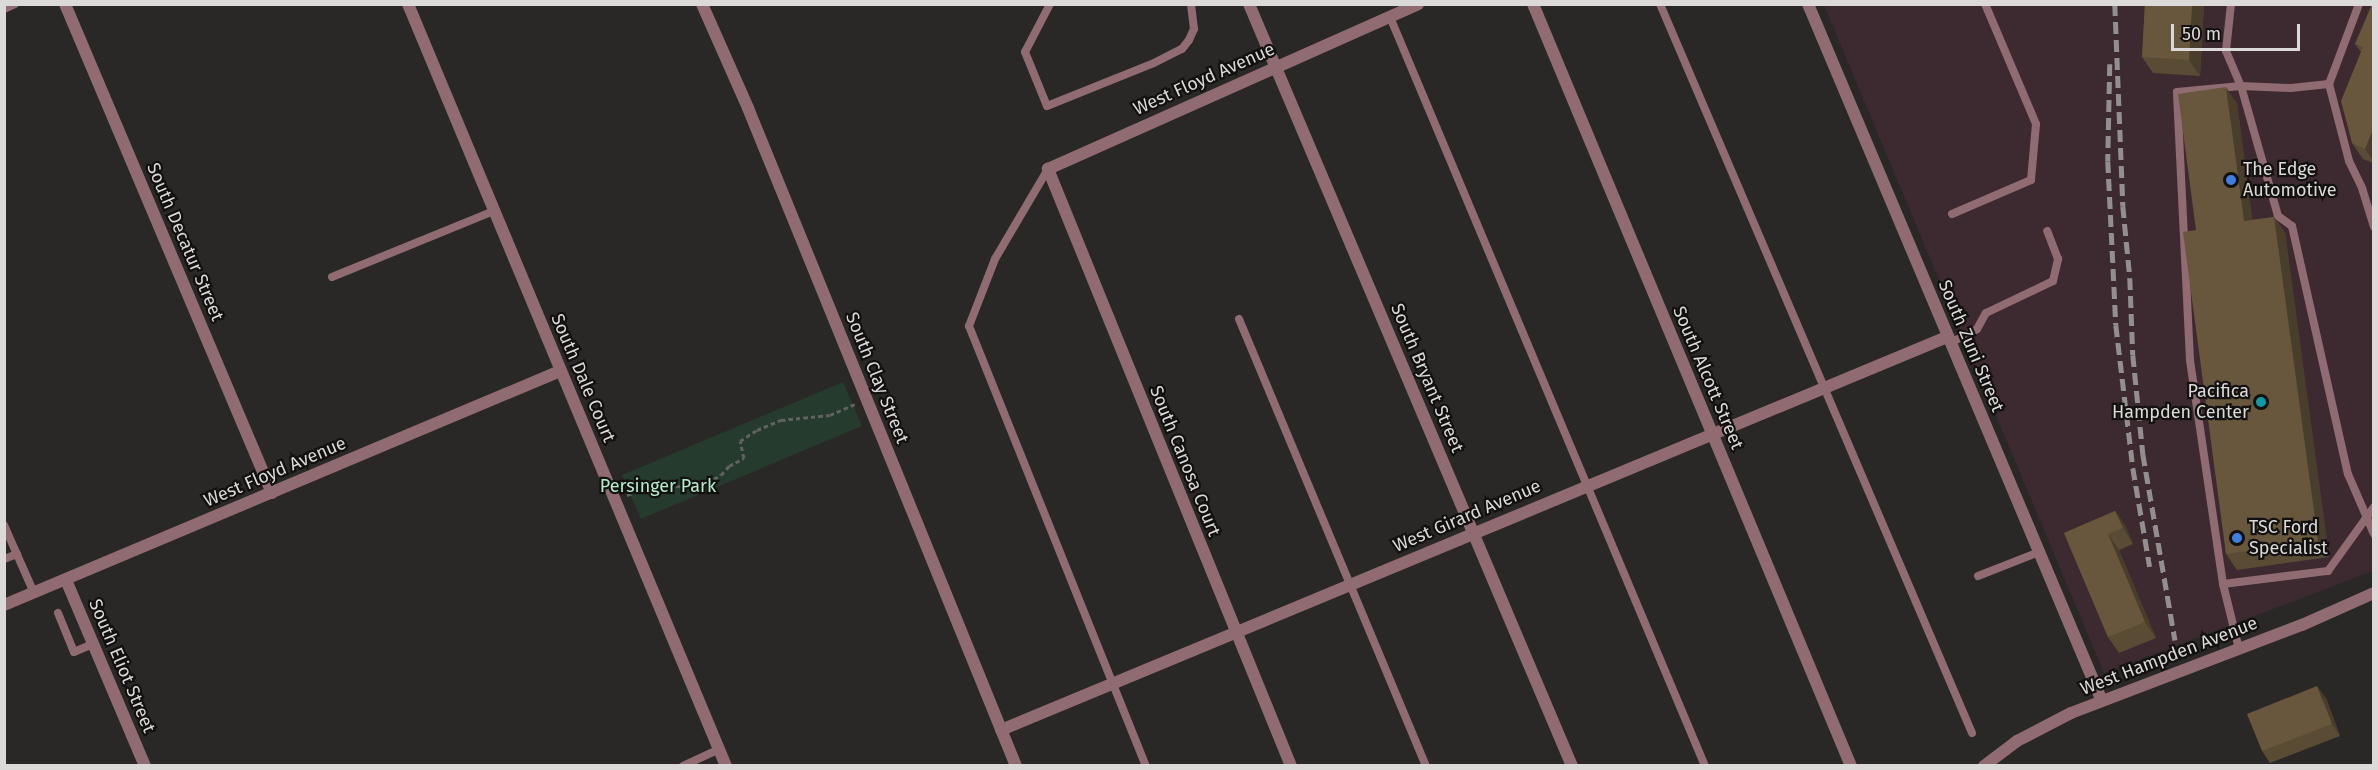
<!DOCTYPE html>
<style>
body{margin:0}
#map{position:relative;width:2378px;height:770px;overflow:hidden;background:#2a2826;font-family:"Fira Sans",sans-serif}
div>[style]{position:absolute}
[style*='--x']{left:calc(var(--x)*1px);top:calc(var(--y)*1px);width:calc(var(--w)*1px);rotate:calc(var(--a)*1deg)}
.industrial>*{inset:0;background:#3d2a30}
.green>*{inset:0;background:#253b2e}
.path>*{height:3px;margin-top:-1.5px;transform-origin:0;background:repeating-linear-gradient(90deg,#63615f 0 4.5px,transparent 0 7.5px)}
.service>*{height:8px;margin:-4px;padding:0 4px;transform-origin:4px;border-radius:4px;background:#906b71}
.minor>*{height:12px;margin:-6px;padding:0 6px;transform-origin:6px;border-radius:6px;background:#906b71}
.tertiary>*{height:12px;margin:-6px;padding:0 6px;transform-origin:6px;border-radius:6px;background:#906b71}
.rail>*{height:4.5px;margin-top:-2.25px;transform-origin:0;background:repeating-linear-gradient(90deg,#92908e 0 12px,transparent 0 18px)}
.wall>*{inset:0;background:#594b34}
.shaded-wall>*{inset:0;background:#493d2b}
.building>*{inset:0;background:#68573d}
.dots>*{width:16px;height:16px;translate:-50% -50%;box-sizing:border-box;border:3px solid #121110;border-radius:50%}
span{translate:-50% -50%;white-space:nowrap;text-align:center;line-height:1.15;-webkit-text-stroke:4.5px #121110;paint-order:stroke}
.street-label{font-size:18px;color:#dbdad8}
.poi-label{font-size:18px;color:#dbdad8}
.left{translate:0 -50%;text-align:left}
.right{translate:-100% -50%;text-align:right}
.park-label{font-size:18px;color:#b4edca}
.frame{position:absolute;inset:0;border:6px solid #dbdad8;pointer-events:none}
.scale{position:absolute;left:2171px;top:24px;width:129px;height:27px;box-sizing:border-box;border:3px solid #dbdad8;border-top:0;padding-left:8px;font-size:18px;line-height:21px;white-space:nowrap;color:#dbdad8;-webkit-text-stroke:4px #121110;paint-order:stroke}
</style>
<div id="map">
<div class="industrial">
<div style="clip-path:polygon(1824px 5px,2373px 5px,2373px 571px,2104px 673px)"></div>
</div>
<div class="green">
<div style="clip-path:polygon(843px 382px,862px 426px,641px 519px,622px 475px)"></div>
</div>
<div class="path">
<div style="--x:627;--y:495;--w:29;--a:-20"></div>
<div style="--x:654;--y:485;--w:47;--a:2.4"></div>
<div style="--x:701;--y:487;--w:23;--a:-31"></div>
<div style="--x:721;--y:475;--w:12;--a:-48"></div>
<div style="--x:729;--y:466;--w:17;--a:-28"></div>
<div style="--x:744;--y:458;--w:17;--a:-103"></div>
<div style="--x:740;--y:441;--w:20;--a:-33"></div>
<div style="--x:757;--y:430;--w:26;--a:-23"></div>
<div style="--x:781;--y:420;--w:49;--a:-5.8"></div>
<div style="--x:830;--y:415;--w:27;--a:-24"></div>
</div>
<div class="service">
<div style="--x:1050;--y:4;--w:54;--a:117.5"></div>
<div style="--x:1025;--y:52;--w:58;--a:67.8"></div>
<div style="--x:1047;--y:106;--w:115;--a:-21.9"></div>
<div style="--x:1154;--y:63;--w:31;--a:-27"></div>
<div style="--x:1182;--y:49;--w:11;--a:-52"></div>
<div style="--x:1189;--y:40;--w:12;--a:-66"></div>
<div style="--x:1194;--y:29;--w:25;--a:-97"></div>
<div style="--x:1660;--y:4;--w:793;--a:66.83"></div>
<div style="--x:2231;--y:4;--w:47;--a:96.1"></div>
<div style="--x:2226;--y:51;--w:38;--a:67"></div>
<div style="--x:2241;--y:86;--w:50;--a:2.3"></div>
<div style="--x:2291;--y:88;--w:38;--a:-6"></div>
<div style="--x:2329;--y:84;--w:85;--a:-69.4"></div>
<div style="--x:4;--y:9;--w:12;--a:-24"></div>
<div style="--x:1390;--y:17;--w:813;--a:67.19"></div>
<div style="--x:2329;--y:84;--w:80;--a:75.4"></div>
<div style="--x:2349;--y:161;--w:30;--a:64"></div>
<div style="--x:2362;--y:188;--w:41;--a:72.9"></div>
<div style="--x:1048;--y:169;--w:104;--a:120.5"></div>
<div style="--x:995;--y:259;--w:72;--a:111.2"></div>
<div style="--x:969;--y:326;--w:474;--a:68.1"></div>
<div style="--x:1952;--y:214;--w:86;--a:-23.3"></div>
<div style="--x:2031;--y:180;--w:56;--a:-84.9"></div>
<div style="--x:2036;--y:124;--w:130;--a:-113"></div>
<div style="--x:332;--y:277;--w:175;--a:-22.2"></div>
<div style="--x:1239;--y:319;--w:485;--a:67.3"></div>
<div style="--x:1950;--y:343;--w:30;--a:-27"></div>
<div style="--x:1977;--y:329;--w:18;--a:-61"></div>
<div style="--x:1986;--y:313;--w:74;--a:-25.5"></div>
<div style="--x:2053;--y:281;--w:23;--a:-77"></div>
<div style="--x:2058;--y:259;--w:30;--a:-111"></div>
<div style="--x:4;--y:525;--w:74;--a:66.2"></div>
<div style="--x:4;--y:559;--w:14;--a:-21"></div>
<div style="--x:1978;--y:576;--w:66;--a:-21.5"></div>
<div style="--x:2223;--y:584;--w:106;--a:-7.1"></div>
<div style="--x:2328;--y:571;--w:79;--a:-54.3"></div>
<div style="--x:58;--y:613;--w:42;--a:67.7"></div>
<div style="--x:74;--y:652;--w:21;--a:-23"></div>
<div style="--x:2239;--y:649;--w:67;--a:-103.8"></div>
<div style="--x:2223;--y:584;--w:226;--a:-98.4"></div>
<div style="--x:2190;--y:360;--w:268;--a:-92.8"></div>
<div style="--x:2177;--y:92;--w:64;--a:-5.4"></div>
<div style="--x:2241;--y:86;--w:135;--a:74.1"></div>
<div style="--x:2278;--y:216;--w:17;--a:36"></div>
<div style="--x:2292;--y:226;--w:254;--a:77.3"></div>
<div style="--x:2348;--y:474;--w:65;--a:66.6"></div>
<div style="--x:683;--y:766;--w:40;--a:-25"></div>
</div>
<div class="minor">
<div style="--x:65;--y:4;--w:531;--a:67.06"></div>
<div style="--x:408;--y:4;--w:826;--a:67.35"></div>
<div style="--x:702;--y:4;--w:114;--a:66.1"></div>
<div style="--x:748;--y:108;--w:710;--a:67.84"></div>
<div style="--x:1249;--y:4;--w:828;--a:67.03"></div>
<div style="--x:1533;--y:4;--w:826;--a:67.35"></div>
<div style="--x:1808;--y:4;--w:756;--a:67.13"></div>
<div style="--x:66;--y:580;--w:202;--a:67"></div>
<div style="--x:4;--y:605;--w:603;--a:-22.82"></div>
<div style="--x:1001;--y:730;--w:1024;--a:-22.56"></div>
<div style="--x:1291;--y:766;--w:645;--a:-112.15"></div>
<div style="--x:1048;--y:169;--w:405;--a:-24"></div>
</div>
<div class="tertiary">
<div style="--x:1984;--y:766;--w:41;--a:-37.1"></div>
<div style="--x:2017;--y:741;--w:61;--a:-27.4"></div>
<div style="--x:2071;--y:713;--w:247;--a:-20.9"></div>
<div style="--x:2302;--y:625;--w:79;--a:-24"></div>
</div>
<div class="rail">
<div style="--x:2115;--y:4;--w:202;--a:87.7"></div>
<div style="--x:2123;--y:206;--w:72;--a:84.4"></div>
<div style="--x:2130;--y:278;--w:77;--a:87.8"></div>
<div style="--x:2133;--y:355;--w:100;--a:84.2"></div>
<div style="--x:2143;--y:454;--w:189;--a:80.2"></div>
<div style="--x:2110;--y:64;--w:97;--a:91.2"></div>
<div style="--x:2108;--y:161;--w:164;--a:87.2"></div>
<div style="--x:2116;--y:325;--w:144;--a:83.2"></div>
<div style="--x:2133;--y:468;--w:100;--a:80.3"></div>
</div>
<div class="wall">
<div style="clip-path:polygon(2145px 4px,2204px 4px,2200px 76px,2153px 73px,2142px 57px)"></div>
<div style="clip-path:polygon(2373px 4px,2373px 163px,2363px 159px,2352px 143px,2361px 52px,2355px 44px)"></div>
<div style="clip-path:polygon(2237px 103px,2252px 220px,2274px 217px,2285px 233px,2329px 557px,2237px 570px,2226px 554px,2196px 230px)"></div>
<div style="clip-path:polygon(2115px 511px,2126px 527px,2133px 544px,2119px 550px,2156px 638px,2119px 653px,2108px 637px,2064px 533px)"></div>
<div style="clip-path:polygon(2326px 698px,2340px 736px,2270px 763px,2262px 751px)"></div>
</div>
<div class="shaded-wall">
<div style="clip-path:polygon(2192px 4px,2204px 4px,2200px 76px,2189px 60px)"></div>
<div style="clip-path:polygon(2226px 87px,2237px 103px,2255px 237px,2244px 221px)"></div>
<div style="clip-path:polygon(2373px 129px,2373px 160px,2365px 149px)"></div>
<div style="clip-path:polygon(2274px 217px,2285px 233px,2329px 557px,2318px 541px)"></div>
<div style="clip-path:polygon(2115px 511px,2126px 527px,2133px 544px,2123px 528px)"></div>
<div style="clip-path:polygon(2108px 534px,2119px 550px,2156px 638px,2145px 622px)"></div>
<div style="clip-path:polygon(2317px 686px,2326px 698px,2340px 736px,2332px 724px)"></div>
</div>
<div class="building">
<div style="clip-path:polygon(2145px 4px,2192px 4px,2189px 60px,2142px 57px)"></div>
<div style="clip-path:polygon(2372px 4px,2373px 4px,2373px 129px,2365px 149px,2352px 143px,2341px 101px,2363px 47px,2355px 44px)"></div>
<div style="clip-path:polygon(2226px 87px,2244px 221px,2274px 217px,2318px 541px,2226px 554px,2183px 232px,2196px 230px,2178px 94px)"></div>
<div style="clip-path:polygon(2115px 511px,2123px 528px,2108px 534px,2145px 622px,2108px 637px,2064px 533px)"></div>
<div style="clip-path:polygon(2317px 686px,2332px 724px,2262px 751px,2247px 714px)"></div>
</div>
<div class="dots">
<div style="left:2231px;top:180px;background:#3f7fe0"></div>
<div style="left:2261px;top:402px;background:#0f9aa8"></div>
<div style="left:2237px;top:538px;background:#3f7fe0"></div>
</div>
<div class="street-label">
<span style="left:1204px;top:79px;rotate:-24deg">West Floyd Avenue</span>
<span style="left:185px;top:242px;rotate:67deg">South Decatur Street</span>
<span style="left:1971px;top:346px;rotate:67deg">South Zuni Street</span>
<span style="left:583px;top:378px;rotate:67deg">South Dale Court</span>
<span style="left:877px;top:378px;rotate:68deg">South Clay Street</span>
<span style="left:1427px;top:378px;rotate:67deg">South Bryant Street</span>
<span style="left:1708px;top:378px;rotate:67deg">South Alcott Street</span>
<span style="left:1185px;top:461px;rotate:68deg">South Canosa Court</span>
<span style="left:275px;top:472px;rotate:-23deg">West Floyd Avenue</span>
<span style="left:1467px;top:516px;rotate:-23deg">West Girard Avenue</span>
<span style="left:2169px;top:656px;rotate:-21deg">West Hampden Avenue</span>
<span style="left:122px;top:666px;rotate:67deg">South Eliot Street</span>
</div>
<div class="poi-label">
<span class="left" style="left:2243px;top:180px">The Edge<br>Automotive</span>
<span class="right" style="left:2249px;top:402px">Pacifica<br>Hampden Center</span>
<span class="left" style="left:2249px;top:538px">TSC Ford<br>Specialist</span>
</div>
<div class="park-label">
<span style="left:658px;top:486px">Persinger Park</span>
</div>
<div class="frame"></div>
<div class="scale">50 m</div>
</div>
